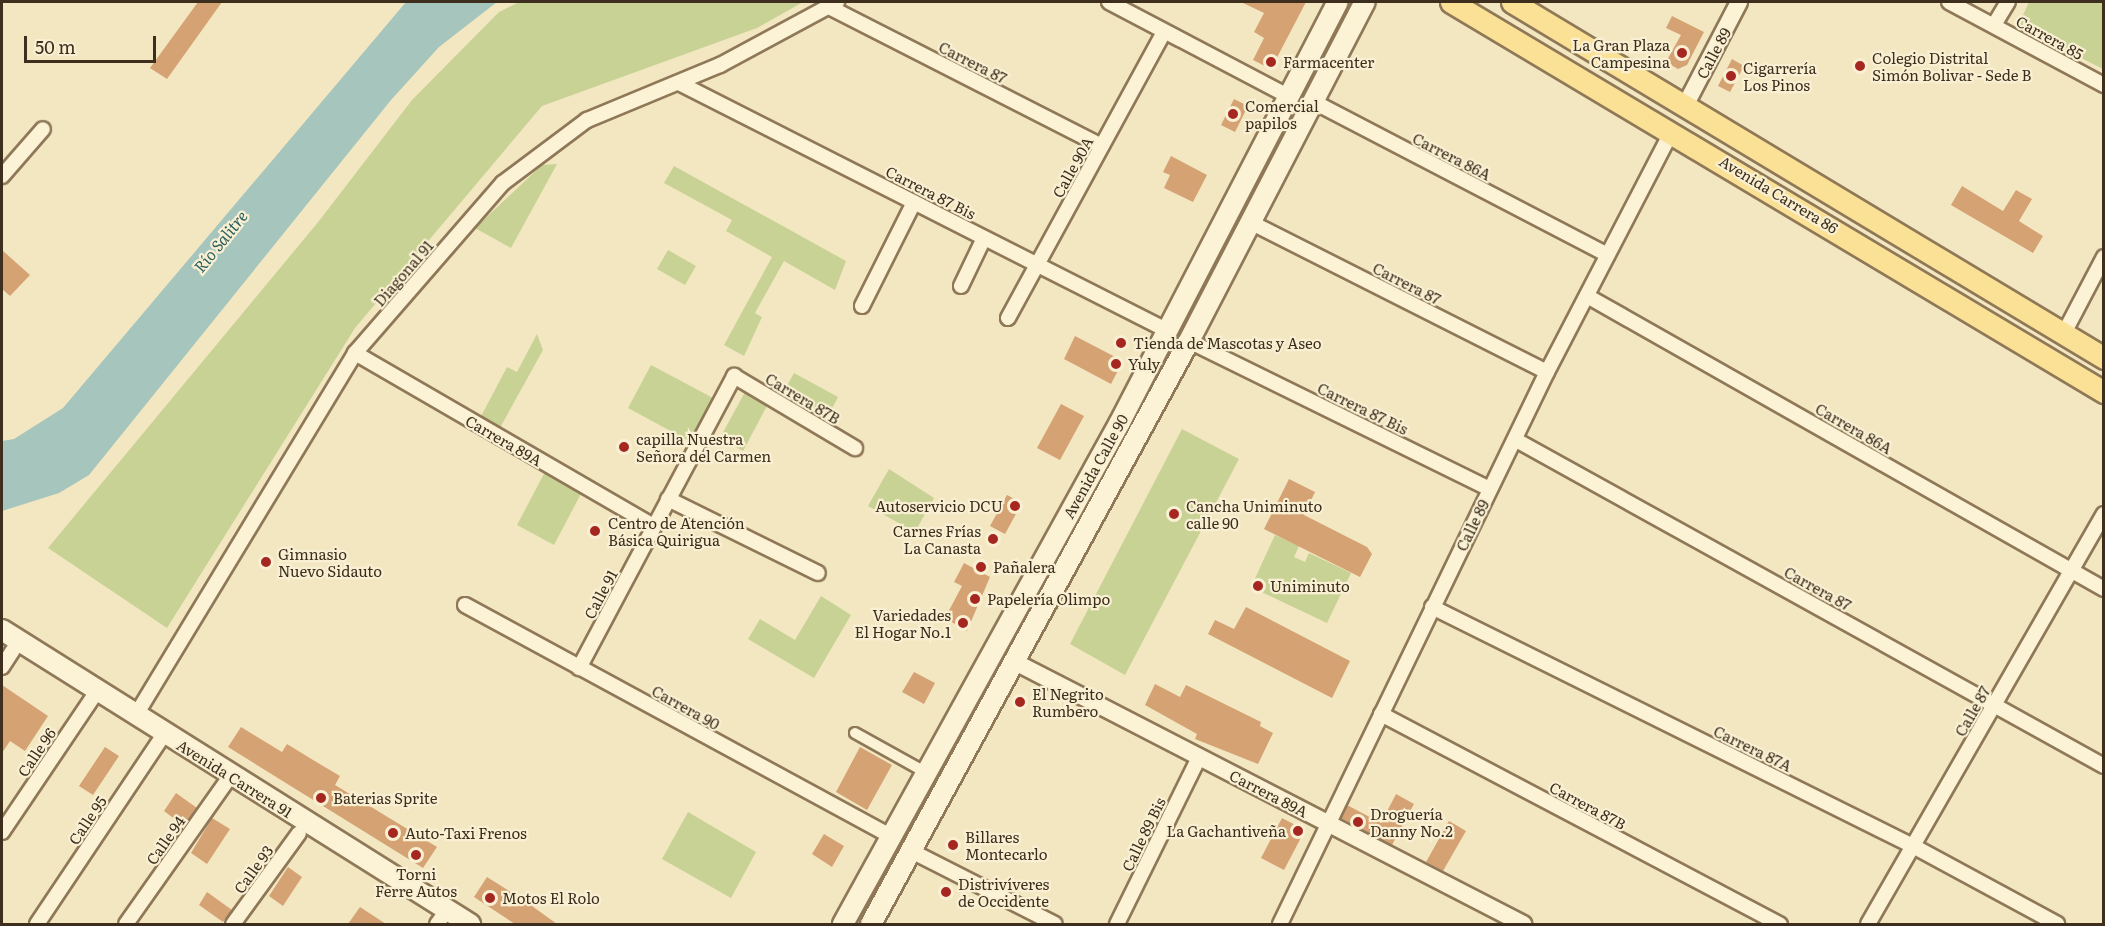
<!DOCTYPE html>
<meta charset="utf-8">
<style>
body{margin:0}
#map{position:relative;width:2105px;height:926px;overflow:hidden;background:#f3e7c2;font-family:Literata,serif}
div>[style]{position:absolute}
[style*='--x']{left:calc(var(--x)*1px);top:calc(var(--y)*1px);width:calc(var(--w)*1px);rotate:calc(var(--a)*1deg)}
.green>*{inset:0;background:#c8d294}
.water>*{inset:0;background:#a5c5bd}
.building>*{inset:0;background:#d5a274}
.roads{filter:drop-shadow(2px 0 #8f7857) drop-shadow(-2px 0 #8f7857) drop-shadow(0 2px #8f7857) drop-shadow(0 -2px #8f7857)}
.pedestrian>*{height:10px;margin:-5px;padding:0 5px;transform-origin:5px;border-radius:5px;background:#fcf3d7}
.minor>*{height:14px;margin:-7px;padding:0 7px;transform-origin:7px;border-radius:7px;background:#fcf3d7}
.tertiary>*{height:16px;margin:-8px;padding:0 8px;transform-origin:8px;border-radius:8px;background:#fcf3d7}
.secondary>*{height:20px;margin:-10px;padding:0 10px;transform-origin:10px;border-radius:10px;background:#fcf3d7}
.primary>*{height:21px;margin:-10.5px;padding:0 10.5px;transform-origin:10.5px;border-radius:10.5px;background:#fae196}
.dots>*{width:16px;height:16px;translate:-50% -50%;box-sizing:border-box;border:3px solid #f9f0d3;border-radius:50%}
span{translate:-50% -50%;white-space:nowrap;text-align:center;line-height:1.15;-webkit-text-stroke:4.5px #f9f0d3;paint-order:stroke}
.street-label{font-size:15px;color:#3d2e1d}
.poi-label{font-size:15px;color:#3d2e1d}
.right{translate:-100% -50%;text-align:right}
.left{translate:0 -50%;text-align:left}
.water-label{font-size:16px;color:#2a5f5e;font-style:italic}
.frame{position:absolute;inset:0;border:3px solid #3d2e1d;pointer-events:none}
.scale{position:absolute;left:24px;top:36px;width:132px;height:27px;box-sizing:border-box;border:3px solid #3d2e1d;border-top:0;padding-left:8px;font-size:18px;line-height:21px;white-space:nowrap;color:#3d2e1d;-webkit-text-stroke:4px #f9f0d3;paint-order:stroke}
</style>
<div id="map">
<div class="green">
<div style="clip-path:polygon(519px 2px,803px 2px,757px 28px,542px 106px,355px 328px,167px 628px,48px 548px,319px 221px,412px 100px,499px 12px)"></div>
<div style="clip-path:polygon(2029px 2px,2103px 2px,2103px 69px,2018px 26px)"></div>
<div style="clip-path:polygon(557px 164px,511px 248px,475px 228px,542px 165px)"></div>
<div style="clip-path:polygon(674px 166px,846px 261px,835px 290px,784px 261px,755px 313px,762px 317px,744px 356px,724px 345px,772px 257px,726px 231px,732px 220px,664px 183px)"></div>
<div style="clip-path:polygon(668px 250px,696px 266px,685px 285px,657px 269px)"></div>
<div style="clip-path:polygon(537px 334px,543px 350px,496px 435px,477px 424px,507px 367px,517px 372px)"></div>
<div style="clip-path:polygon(651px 365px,713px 398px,689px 441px,628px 408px)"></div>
<div style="clip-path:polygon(794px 373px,838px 397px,822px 428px,778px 402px)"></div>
<div style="clip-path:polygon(745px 392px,768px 404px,743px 451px,720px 438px)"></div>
<div style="clip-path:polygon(1182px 429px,1239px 459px,1125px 675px,1070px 644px)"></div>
<div style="clip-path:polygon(889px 469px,934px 498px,915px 532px,868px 506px)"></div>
<div style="clip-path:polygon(546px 470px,583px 490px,554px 545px,517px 525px)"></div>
<div style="clip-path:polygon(1275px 535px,1299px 546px,1294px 557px,1305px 562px,1309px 553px,1351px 573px,1327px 623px,1251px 587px)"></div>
<div style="clip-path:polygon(821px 596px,851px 615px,814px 678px,748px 639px,760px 619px,795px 640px)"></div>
<div style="clip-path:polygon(688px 812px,756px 852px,731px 898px,662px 859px)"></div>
</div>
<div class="water">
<div style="clip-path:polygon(406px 2px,497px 2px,439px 47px,391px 100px,89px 475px,59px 493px,2px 511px,2px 441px,14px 439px,63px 408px)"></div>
</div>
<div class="building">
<div style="clip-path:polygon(198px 2px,222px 2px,167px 79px,150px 68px)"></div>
<div style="clip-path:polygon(1241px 2px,1306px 2px,1271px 69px,1253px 60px,1264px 38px,1254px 32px,1264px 13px)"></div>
<div style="clip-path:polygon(1672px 16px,1704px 32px,1687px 65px,1678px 69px,1666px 62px,1681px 35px,1666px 28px)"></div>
<div style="clip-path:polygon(1732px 59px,1744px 66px,1730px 92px,1718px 86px)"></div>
<div style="clip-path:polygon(1234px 99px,1248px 106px,1235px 132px,1221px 125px)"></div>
<div style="clip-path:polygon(1171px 156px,1207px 175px,1193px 202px,1164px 188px,1170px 175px,1163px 172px)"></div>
<div style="clip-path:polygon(1962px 186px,2003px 211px,2016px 190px,2032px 199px,2019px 221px,2043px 236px,2033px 253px,1951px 205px)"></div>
<div style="clip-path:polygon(2px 250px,30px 275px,10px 296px,2px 289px)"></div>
<div style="clip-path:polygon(1075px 336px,1123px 361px,1111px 384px,1064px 359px)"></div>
<div style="clip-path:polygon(1061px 404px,1084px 416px,1060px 460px,1037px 448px)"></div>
<div style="clip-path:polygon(1289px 479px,1315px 492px,1304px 515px,1367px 547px,1372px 554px,1360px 577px,1264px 529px)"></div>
<div style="clip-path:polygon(1007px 495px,1022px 503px,1005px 534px,990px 526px)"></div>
<div style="clip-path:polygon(964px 563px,990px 577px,967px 631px,945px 618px,962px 586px,954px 582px)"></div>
<div style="clip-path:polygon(1246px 607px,1350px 661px,1332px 698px,1208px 634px,1215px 620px,1234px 629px)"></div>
<div style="clip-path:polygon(914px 672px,935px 683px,924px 704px,902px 692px)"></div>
<div style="clip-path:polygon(1155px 684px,1180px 697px,1186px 685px,1261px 722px,1260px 726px,1273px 733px,1258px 764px,1195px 739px,1197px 734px,1145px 705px)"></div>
<div style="clip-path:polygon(2px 685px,48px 716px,25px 751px,10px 741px,2px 753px)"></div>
<div style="clip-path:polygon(241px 727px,282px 752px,287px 744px,313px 760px,340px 776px,335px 785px,437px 847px,423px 868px,228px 747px)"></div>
<div style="clip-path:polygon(105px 747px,119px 756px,93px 795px,79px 786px)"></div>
<div style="clip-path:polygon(860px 747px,892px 765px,867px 810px,836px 792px)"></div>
<div style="clip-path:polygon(176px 793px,197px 808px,184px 826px,164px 811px)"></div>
<div style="clip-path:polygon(1396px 794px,1414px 804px,1392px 845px,1341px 818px,1347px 805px,1381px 823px)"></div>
<div style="clip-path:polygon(212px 818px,230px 829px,207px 864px,191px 853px)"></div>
<div style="clip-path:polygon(1282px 818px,1305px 830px,1284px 870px,1261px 858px)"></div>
<div style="clip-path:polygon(1449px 821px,1466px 831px,1443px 871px,1426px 862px)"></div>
<div style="clip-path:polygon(824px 834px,844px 846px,832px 867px,812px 854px)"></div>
<div style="clip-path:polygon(288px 867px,302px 877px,283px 906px,269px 896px)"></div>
<div style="clip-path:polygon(487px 877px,525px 901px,557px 924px,515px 924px,474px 897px)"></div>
<div style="clip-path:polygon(207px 892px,232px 910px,223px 922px,199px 905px)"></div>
<div style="clip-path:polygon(360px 907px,386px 924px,348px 924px)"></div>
</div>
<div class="roads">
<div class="pedestrian">
<div style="--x:855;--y:733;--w:82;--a:29.1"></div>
</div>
<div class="minor">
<div style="--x:1109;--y:2;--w:204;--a:27.7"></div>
<div style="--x:1949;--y:2;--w:176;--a:28.2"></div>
<div style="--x:829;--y:7;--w:306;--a:27"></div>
<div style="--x:1994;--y:25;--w:27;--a:-59"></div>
<div style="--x:679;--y:83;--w:548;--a:26.89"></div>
<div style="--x:1314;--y:102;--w:331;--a:27.5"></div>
<div style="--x:2;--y:176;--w:62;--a:-48.9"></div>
<div style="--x:1252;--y:223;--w:330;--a:26.8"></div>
<div style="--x:961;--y:286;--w:53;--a:-64.4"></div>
<div style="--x:1587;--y:296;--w:594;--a:29.54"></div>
<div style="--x:862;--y:306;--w:116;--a:-63.4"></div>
<div style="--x:1008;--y:318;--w:326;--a:-61.4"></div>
<div style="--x:2063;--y:335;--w:88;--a:-62.3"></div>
<div style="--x:1189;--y:341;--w:335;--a:26.2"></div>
<div style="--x:355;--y:353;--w:345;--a:30.1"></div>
<div style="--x:1516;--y:440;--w:672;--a:29"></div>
<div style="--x:668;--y:499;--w:167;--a:26.3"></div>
<div style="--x:465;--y:605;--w:486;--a:28.5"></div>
<div style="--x:1432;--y:607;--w:537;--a:26.42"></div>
<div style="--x:1913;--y:846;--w:164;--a:28.4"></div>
<div style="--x:2;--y:667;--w:31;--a:-57"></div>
<div style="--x:579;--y:668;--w:331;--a:-62"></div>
<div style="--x:734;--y:376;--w:141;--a:30.8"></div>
<div style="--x:1381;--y:714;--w:451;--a:27.8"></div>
<div style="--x:136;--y:715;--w:423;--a:-58.8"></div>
<div style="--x:355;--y:353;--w:225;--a:-49"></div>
<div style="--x:503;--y:183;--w:105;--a:-36.9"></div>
<div style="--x:587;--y:120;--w:144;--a:-22.5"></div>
<div style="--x:720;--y:65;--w:133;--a:-28.3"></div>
<div style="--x:2;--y:832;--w:170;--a:-56"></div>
<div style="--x:911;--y:851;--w:161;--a:26.9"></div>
<div style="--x:37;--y:924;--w:230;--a:-56.2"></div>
<div style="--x:126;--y:924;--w:182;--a:-54.8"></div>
<div style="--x:233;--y:924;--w:112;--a:-54"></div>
<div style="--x:437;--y:924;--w:17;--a:-54"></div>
<div style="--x:1117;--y:924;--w:186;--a:-63.8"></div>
<div style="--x:1280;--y:924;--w:613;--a:-64.19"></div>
<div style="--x:1547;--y:372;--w:271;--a:-62.6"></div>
<div style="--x:1868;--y:924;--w:473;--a:-60.1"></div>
</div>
<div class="tertiary">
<div style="--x:1686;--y:104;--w:115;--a:-62.5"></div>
<div style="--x:1015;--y:662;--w:572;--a:27.28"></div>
</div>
<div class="secondary">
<div style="--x:2;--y:630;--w:553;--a:32.14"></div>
<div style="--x:843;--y:924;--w:573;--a:-61.11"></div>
<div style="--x:1120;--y:422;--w:473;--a:-62.6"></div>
<div style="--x:871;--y:924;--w:664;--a:-61.39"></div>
<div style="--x:1189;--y:341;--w:382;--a:-62.6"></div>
</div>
<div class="primary">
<div style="--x:1451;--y:2;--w:761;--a:30.85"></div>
<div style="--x:1512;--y:2;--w:691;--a:31.02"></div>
</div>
</div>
<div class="dots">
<div style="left:1682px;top:53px;background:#a52720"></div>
<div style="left:1271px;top:62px;background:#a52720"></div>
<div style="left:1860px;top:66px;background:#a52720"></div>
<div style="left:1731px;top:76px;background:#a52720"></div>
<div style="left:1233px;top:114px;background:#a52720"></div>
<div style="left:1121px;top:343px;background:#a52720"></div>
<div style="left:1116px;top:364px;background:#a52720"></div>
<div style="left:624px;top:447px;background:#a52720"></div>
<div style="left:1015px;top:506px;background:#a52720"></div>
<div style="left:1174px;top:514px;background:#a52720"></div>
<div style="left:595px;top:531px;background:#a52720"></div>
<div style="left:993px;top:539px;background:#a52720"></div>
<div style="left:266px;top:562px;background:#a52720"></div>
<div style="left:981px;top:567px;background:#a52720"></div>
<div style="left:1258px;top:586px;background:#a52720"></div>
<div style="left:975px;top:599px;background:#a52720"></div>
<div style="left:963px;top:623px;background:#a52720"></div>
<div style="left:1020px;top:702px;background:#a52720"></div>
<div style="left:321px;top:798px;background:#a52720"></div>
<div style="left:1358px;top:822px;background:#a52720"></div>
<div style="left:1298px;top:831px;background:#a52720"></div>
<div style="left:393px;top:833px;background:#a52720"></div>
<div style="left:953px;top:845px;background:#a52720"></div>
<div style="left:416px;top:855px;background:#a52720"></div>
<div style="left:946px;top:892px;background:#a52720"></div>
<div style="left:490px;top:898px;background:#a52720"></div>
</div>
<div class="street-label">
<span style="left:2050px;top:37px;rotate:29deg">Carrera 85</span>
<span style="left:1713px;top:53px;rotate:-62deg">Calle 89</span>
<span style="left:973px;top:62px;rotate:27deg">Carrera 87</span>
<span style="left:1452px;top:156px;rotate:27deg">Carrera 86A</span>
<span style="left:1072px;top:167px;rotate:-61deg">Calle 90A</span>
<span style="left:931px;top:192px;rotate:27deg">Carrera 87 Bis</span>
<span style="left:1779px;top:194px;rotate:31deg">Avenida Carrera 86</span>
<span style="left:403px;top:273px;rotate:-49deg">Diagonal 91</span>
<span style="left:1407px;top:283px;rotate:27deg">Carrera 87</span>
<span style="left:803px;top:398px;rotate:31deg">Carrera 87B</span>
<span style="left:1363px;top:408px;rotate:26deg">Carrera 87 Bis</span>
<span style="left:1854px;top:428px;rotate:30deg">Carrera 86A</span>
<span style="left:504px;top:440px;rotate:30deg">Carrera 89A</span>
<span style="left:1095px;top:466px;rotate:-61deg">Avenida Calle 90</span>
<span style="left:1472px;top:525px;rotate:-64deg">Calle 89</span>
<span style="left:1818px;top:588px;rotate:29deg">Carrera 87</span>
<span style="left:600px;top:594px;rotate:-62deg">Calle 91</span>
<span style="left:686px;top:707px;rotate:29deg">Carrera 90</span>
<span style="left:1972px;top:711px;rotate:-60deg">Calle 87</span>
<span style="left:1753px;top:748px;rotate:26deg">Carrera 87A</span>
<span style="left:36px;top:752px;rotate:-56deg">Calle 96</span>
<span style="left:235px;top:778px;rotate:32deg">Avenida Carrera 91</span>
<span style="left:1269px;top:793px;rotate:27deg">Carrera 89A</span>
<span style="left:1588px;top:805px;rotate:28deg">Carrera 87B</span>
<span style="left:87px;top:820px;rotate:-56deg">Calle 95</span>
<span style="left:1143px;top:834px;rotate:-64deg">Calle 89 Bis</span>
<span style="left:165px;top:840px;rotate:-55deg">Calle 94</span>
<span style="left:253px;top:869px;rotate:-54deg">Calle 93</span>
</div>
<div class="poi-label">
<span class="right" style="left:1670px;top:53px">La Gran Plaza<br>Campesina</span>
<span class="left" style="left:1872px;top:66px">Colegio Distrital<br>Simón Bolivar - Sede B</span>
<span class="left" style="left:1283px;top:62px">Farmacenter</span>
<span class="left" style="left:1743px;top:76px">Cigarrería<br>Los Pinos</span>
<span class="left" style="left:1245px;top:114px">Comercial<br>papilos</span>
<span class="left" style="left:1133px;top:343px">Tienda de Mascotas y Aseo</span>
<span class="left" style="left:1128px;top:364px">Yuly</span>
<span class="left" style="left:636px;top:447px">capilla Nuestra<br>Señora del Carmen</span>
<span class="left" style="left:1186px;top:514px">Cancha Uniminuto<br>calle 90</span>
<span class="right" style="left:1003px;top:506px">Autoservicio DCU</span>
<span class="left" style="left:608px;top:531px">Centro de Atención<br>Básica Quirigua</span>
<span class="right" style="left:981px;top:539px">Carnes Frías<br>La Canasta</span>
<span class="left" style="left:278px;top:562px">Gimnasio<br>Nuevo Sidauto</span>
<span class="left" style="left:993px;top:567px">Pañalera</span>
<span class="left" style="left:1270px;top:586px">Uniminuto</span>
<span class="left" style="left:987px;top:599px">Papelería Olimpo</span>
<span class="right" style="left:951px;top:623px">Variedades<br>El Hogar No.1</span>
<span class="left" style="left:1032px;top:702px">El Negrito<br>Rumbero</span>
<span class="left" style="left:333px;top:798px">Baterias Sprite</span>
<span class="left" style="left:1370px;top:822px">Droguería<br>Danny No.2</span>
<span class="right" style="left:1286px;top:831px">La Gachantiveña</span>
<span class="left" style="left:405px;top:833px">Auto-Taxi Frenos</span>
<span class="left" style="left:965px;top:845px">Billares<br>Montecarlo</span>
<span style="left:416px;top:882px">Torni<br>Ferre Autos</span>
<span class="left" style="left:958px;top:892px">Distrivíveres<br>de Occidente</span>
<span class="left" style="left:502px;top:898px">Motos El Rolo</span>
</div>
<div class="water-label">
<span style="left:220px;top:241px;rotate:-51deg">Río Salitre</span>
</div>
<div class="frame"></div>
<div class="scale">50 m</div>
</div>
